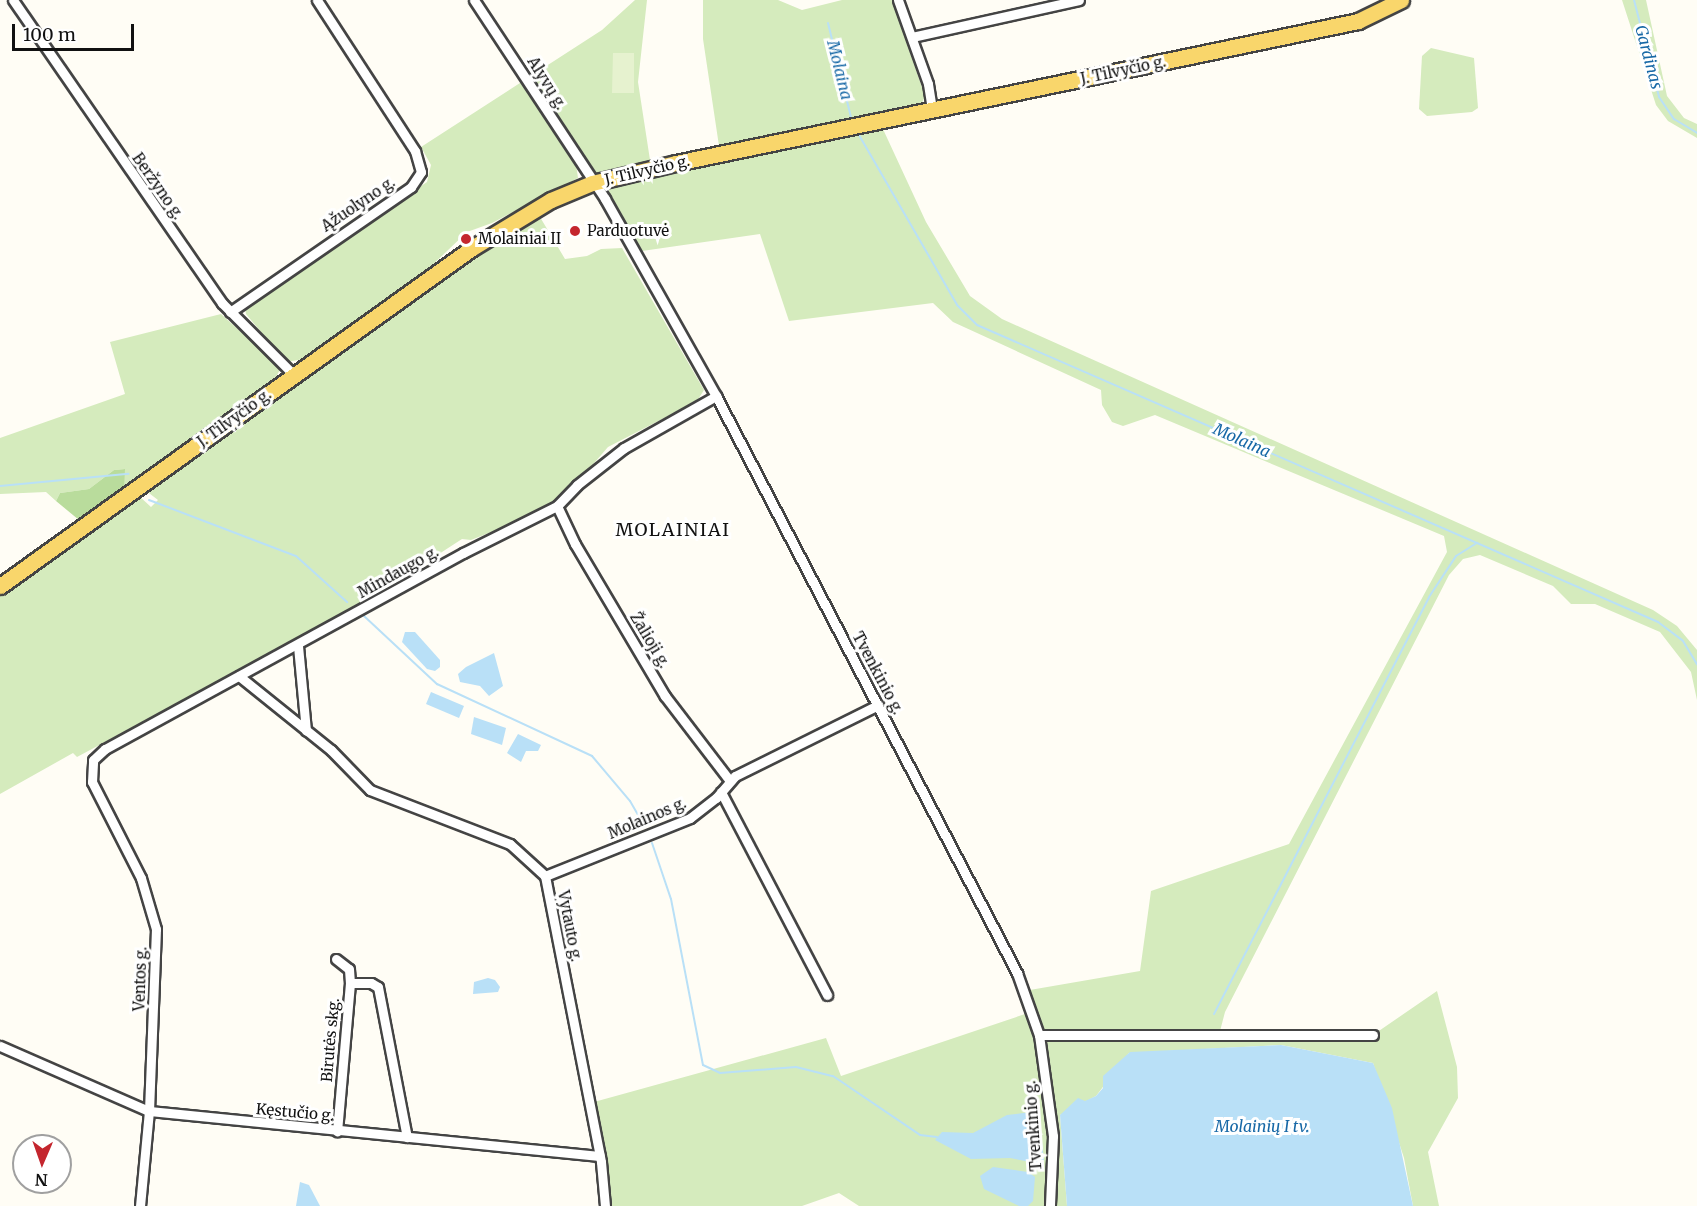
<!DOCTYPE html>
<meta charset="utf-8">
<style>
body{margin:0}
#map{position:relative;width:1697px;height:1206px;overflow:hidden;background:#fffdf5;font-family:Merriweather,serif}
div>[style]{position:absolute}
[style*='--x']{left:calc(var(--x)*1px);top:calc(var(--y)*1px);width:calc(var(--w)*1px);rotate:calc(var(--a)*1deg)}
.green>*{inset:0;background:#d5ebbd}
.forest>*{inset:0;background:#b9dc9c}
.pitch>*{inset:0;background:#e6f2cf}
.water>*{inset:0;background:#b9e0f7}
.stream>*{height:2px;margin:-1px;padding:0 1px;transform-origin:1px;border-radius:1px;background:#b9e0f7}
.roads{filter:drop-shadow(2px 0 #444) drop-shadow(-2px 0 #444) drop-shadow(0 2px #444) drop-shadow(0 -2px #444)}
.minor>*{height:9px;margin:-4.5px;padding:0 4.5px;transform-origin:4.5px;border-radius:4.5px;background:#fff}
.primary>*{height:15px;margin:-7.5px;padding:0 7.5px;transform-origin:7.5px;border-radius:7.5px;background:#f9d66b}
.dots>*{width:16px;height:16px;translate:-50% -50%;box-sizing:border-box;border:3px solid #fff;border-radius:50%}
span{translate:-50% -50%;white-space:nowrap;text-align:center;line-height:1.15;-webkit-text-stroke:6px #fff;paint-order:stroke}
.street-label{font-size:15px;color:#111}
.poi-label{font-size:15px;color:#111}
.left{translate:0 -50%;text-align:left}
.water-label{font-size:16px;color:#1768a6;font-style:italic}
.quarter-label{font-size:18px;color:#111;letter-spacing:1.5px}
.north{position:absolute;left:12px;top:1134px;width:60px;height:60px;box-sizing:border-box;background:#fff;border:2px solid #a0a0a0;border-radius:50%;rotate:182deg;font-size:16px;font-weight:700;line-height:24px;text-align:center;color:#111}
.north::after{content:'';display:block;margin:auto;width:21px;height:27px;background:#c4262e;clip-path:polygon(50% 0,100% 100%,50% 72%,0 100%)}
.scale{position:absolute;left:12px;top:24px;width:122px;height:27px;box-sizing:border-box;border:3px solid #111;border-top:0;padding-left:8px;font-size:18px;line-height:21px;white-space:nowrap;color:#111;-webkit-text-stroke:4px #fff;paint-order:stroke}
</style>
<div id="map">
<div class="green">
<div style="clip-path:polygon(635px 0,647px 0,638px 82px,650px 160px,595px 174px,534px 91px,576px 164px,578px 178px,492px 223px,467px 232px,426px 271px,304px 359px,286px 362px,246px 314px,245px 308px,427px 182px,431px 165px,421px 147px,602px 30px)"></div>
<div style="clip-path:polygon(703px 0,778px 0,802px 10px,842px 0,892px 0,925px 96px,922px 103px,897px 111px,719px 146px,703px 39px)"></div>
<div style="clip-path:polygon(1622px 0,1646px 0,1667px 96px,1684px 118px,1697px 124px,1697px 138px,1668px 121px,1656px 105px)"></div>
<div style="clip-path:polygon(1431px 48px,1474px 58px,1478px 108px,1472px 112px,1427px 116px,1419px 109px,1422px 56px)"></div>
<div style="clip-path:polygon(882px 127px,926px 222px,970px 296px,1002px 319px,1653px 610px,1677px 626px,1697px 650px,1697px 700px,1691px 672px,1660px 632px,1595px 604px,1571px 604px,1553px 586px,1480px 555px,1463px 559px,1449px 575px,1225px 1012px,1219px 1035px,1373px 1035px,1437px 991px,1457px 1067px,1458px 1098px,1428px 1152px,1439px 1206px,1413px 1206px,1404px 1158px,1373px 1063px,1281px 1045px,1129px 1053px,1096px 1096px,1060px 1115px,1067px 1206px,859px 1206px,839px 1193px,802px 1206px,608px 1206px,594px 1102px,826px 1038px,841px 1076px,1031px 1012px,1024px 991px,1140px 971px,1151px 891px,1289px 844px,1447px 552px,1444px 536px,1155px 415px,1123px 426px,1112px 422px,1102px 405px,1101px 390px,953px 322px,933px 303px,789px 321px,760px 234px,642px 251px,609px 200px,609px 190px,616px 183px)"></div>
<div style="clip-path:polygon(537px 212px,565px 259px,587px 256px,601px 249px,622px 248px,704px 390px,697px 401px,608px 447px,557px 506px,471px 540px,462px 539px,362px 604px,77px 757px,73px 753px,0 794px,0 594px,138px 495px,151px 507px,158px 500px,145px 490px)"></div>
<div style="clip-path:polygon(221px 314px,281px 368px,273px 382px,124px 489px,124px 469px,114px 470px,89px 489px,60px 493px,56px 501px,46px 492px,0 494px,0 438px,125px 394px,110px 342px)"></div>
</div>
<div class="forest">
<div style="clip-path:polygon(125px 469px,124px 489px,79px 520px,56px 501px,60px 493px,89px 489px,114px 470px)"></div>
</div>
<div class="pitch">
<div style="clip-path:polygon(613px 53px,634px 53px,634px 93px,612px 93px)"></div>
</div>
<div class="water">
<div style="clip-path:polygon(405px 632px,415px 632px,440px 660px,440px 667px,435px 671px,427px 669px,402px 642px)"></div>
<div style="clip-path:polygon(494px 653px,503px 686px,489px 696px,480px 686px,460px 682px,458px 674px,466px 667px)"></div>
<div style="clip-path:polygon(431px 692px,464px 706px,459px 718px,426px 704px)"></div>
<div style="clip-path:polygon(474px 717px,506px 728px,502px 745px,471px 734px)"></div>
<div style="clip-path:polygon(518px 734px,541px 745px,538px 751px,526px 751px,521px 762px,507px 753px)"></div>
<div style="clip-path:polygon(488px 978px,495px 980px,500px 987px,498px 992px,473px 994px,474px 982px)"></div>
<div style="clip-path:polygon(1281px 1045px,1373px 1063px,1392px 1108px,1413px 1206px,1067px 1206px,1060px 1115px,1078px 1098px,1085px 1101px,1096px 1096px,1103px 1088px,1103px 1076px,1130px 1052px)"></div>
<div style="clip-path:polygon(1031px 1112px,1039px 1116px,1044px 1160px,1041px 1164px,1010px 1158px,971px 1159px,935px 1140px,942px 1132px,973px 1133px,1007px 1115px)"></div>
<div style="clip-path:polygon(993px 1167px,1028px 1172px,1035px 1177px,1033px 1201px,1028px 1206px,1019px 1206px,984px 1189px,980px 1176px)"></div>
<div style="clip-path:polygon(300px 1182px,309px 1185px,320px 1206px,296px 1206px)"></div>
</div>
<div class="stream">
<div style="--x:1634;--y:0;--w:100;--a:75.5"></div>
<div style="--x:1659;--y:97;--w:27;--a:56"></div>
<div style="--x:1674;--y:119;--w:27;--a:31"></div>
<div style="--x:828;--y:23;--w:97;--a:76.3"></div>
<div style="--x:859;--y:135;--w:196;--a:60"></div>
<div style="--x:957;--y:305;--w:28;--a:45"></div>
<div style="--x:977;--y:325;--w:743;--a:23.56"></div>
<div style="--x:1658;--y:622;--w:31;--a:37"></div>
<div style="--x:1683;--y:641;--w:27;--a:59"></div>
<div style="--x:0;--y:486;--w:129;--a:-5.4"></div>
<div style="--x:149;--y:500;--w:157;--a:20.9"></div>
<div style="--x:296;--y:556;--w:69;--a:42"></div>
<div style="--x:364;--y:616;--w:100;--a:43"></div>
<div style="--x:437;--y:684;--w:171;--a:24.9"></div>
<div style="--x:592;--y:756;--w:59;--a:49.8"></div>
<div style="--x:630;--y:801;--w:24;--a:60"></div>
<div style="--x:652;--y:843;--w:59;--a:71.3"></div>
<div style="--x:671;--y:899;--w:169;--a:79.1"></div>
<div style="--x:703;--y:1065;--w:19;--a:25"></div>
<div style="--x:720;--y:1073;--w:76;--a:-4.5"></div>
<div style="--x:796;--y:1067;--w:38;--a:14"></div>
<div style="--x:833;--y:1076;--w:105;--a:34.1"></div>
<div style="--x:920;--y:1135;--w:17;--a:7"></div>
<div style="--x:1214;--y:1014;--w:469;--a:-62.7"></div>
<div style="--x:1429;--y:597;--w:49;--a:-56.6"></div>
<div style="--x:1456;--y:556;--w:25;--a:-32"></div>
</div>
<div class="roads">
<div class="minor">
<div style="--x:13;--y:0;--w:368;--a:55.4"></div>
<div style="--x:222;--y:303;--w:102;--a:45"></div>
<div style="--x:474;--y:0;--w:238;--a:56.6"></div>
<div style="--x:605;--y:199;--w:226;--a:60.6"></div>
<div style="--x:716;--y:396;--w:651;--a:62.45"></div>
<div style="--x:1017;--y:973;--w:66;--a:70.5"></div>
<div style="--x:1039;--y:1035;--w:102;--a:82.1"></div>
<div style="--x:1053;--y:1136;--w:70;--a:92.5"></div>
<div style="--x:898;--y:0;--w:89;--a:70.3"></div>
<div style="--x:928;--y:84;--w:26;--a:81"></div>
<div style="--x:912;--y:37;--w:171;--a:-12.5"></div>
<div style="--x:230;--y:312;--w:220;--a:-34.6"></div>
<div style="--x:411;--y:187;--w:18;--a:-56"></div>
<div style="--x:421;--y:172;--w:22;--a:-106"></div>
<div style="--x:415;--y:151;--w:180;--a:-123"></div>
<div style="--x:557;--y:506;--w:42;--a:64.7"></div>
<div style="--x:575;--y:544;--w:177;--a:59.4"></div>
<div style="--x:665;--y:696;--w:107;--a:52.6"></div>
<div style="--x:298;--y:646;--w:85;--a:84.6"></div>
<div style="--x:239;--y:676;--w:118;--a:38.8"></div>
<div style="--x:331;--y:750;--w:56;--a:45.7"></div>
<div style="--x:370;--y:790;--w:150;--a:21.1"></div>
<div style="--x:510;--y:844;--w:47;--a:42.4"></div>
<div style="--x:545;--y:876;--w:291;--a:78.9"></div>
<div style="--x:601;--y:1162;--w:44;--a:84.8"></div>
<div style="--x:721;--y:792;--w:229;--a:62.4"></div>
<div style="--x:545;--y:876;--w:156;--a:-21.8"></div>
<div style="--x:690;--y:818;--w:33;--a:-38"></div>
<div style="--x:716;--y:798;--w:29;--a:-49"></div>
<div style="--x:735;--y:776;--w:160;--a:-26.4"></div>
<div style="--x:336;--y:959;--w:16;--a:38"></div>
<div style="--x:349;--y:969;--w:14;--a:86"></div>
<div style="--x:350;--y:983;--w:149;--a:95"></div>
<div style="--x:350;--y:983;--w:21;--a:0"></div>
<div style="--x:371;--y:983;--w:8;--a:30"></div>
<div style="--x:378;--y:987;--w:153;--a:79.1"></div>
<div style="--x:1039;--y:1035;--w:334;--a:0"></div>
<div style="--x:0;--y:1046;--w:163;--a:23.6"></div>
<div style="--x:149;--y:1111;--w:453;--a:5.7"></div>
<div style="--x:140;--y:1206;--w:95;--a:-84.6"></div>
<div style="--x:149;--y:1111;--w:182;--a:-87.8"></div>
<div style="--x:156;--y:929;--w:53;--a:-106.4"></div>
<div style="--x:141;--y:878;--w:108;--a:-117"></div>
<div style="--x:92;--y:782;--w:22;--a:-87"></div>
<div style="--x:93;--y:760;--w:16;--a:-43"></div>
<div style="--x:105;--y:749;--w:408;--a:-28.7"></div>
<div style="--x:463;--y:553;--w:105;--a:-26.6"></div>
<div style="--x:557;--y:506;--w:29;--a:-46"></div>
<div style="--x:577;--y:485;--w:60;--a:-38.2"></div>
<div style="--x:624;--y:448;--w:106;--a:-29.5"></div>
</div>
<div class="primary">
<div style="--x:0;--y:586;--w:581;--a:-35.61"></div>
<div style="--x:472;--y:248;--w:92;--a:-31.3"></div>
<div style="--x:551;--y:200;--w:44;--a:-22.5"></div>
<div style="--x:592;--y:183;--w:86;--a:-13.4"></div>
<div style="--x:676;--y:163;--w:697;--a:-11.76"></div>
<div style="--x:1358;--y:21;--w:48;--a:-26"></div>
</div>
</div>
<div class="dots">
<div style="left:575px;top:231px;background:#c4262e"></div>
<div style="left:466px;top:239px;background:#c4262e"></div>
</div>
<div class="street-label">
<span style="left:1123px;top:70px;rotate:-12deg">J. Tilvyčio g.</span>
<span style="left:547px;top:83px;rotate:58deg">Alyvų g.</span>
<span style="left:647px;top:170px;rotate:-13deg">J. Tilvyčio g.</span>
<span style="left:158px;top:186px;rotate:55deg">Beržyno g.</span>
<span style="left:358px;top:204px;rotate:-34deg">Ąžuolyno g.</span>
<span style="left:234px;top:418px;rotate:-36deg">J. Tilvyčio g.</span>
<span style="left:398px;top:572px;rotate:-29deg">Mindaugo g.</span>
<span style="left:650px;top:640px;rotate:59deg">Žalioji g.</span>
<span style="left:878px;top:673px;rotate:62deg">Tvenkinio g.</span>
<span style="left:647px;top:818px;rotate:-23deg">Molainos g.</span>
<span style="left:570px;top:926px;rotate:79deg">Vytauto g.</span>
<span style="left:140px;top:979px;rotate:-88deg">Ventos g.</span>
<span style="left:330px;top:1040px;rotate:-85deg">Birutės skg.</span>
<span style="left:295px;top:1112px;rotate:5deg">Kęstučio g.</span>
<span style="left:1033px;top:1126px;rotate:-94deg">Tvenkinio g.</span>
</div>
<div class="poi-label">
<span class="left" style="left:587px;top:231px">Parduotuvė</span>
<span class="left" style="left:478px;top:239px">Molainiai II</span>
</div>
<div class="water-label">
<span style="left:1649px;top:57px;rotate:75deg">Gardinas</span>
<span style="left:840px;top:70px;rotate:76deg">Molaina</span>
<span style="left:1242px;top:440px;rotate:24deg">Molaina</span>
<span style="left:1262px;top:1126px">Molainių I tv.</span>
</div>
<div class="quarter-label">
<span style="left:673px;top:530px">MOLAINIAI</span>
</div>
<div class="north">N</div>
<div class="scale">100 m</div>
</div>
